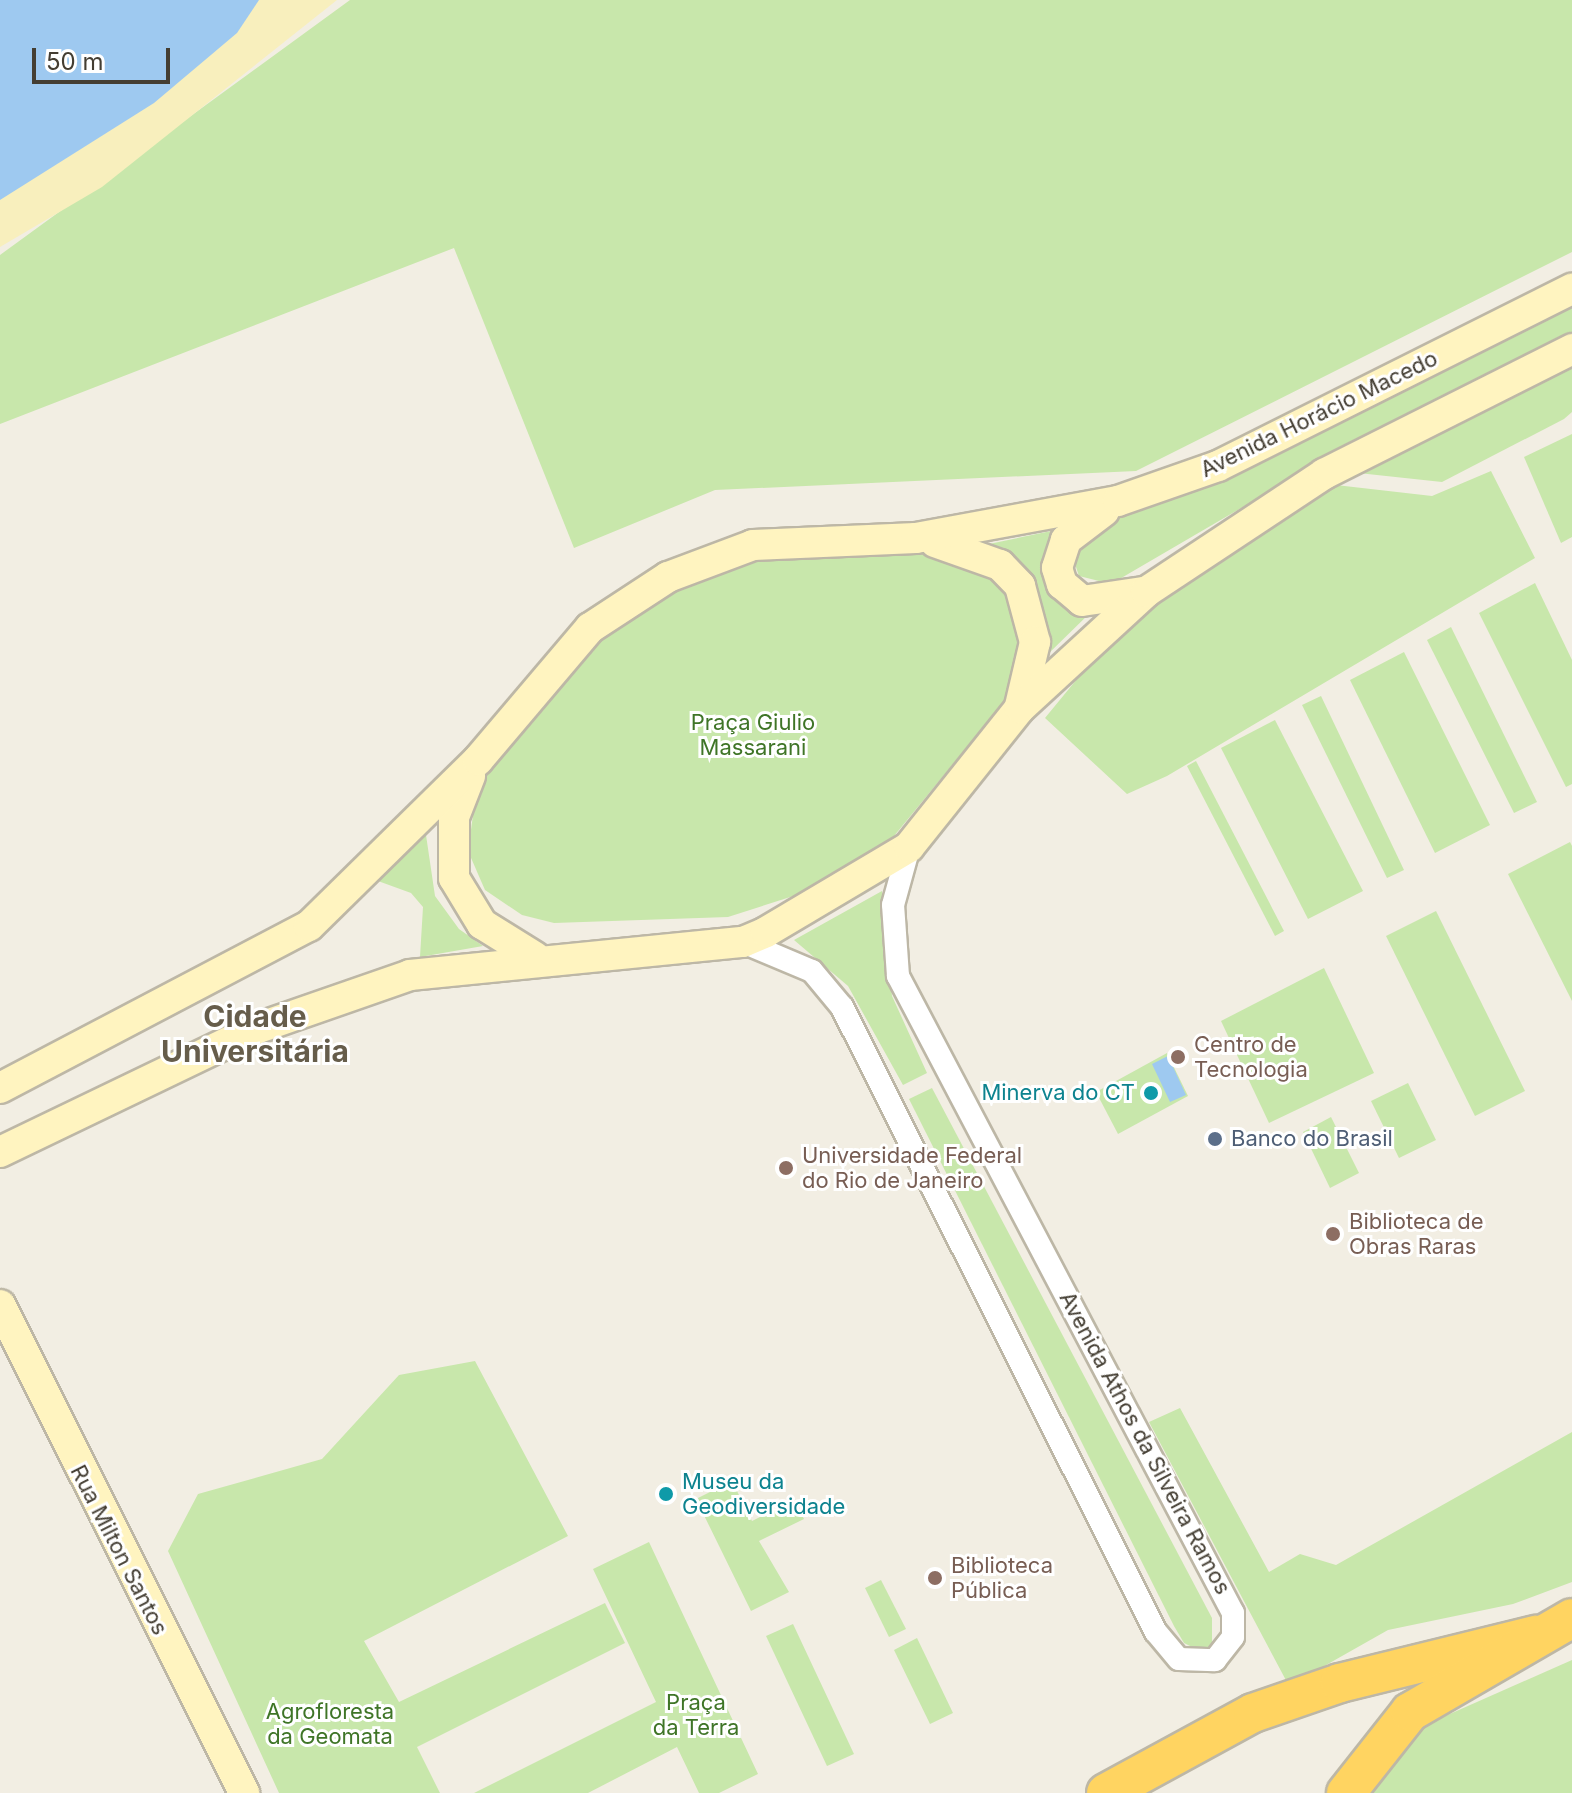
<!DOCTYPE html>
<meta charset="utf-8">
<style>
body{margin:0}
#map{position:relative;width:1572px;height:1793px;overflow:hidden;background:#f2eee3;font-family:Inter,sans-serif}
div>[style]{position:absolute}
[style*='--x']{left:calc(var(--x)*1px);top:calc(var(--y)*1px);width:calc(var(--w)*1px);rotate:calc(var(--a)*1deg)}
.green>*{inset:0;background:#c8e7ab}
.sand>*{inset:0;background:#f8efbd}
.water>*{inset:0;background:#9ec9f0}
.roads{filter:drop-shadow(2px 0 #bdb7a6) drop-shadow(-2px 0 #bdb7a6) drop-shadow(0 2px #bdb7a6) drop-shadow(0 -2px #bdb7a6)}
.street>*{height:22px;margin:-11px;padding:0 11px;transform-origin:11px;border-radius:11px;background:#fff}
.secondary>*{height:30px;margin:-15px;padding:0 15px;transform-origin:15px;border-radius:15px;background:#fff4c0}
.highway>*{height:38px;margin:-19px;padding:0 19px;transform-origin:19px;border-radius:19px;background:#ffd461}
.dots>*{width:22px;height:22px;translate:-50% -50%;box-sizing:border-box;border:4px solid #fff;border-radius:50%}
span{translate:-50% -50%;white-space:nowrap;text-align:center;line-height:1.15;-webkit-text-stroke:6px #fff;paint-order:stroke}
.street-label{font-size:22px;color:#443e33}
.park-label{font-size:22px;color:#3f7527}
.education-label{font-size:22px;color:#785e54}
.left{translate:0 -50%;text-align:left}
.culture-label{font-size:22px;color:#0d838f}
.right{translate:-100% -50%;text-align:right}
.service-label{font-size:22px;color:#4e5e75}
.district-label{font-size:30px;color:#665d4b;font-weight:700}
.scale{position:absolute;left:32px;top:48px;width:138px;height:36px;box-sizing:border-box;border:4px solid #443e33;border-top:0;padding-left:10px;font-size:24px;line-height:28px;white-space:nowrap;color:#443e33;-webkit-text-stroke:6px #fff;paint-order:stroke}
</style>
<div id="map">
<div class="green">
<div style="clip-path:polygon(350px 0,1572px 0,1572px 252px,1136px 471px,715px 490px,574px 548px,454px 248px,0 424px,0 255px)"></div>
<div style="clip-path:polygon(1572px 301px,1572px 338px,1260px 497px,1111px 584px,1079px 576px,1073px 558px,1086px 534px)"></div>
<div style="clip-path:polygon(1572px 356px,1572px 412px,1564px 419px,1442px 482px,1349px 472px)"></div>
<div style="clip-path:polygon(1572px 434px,1572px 537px,1561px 543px,1524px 457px)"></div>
<div style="clip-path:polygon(1491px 471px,1535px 558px,1167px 776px,1127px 794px,1045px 718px,1114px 634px,1327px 484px,1432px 496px)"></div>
<div style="clip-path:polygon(1056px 530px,1044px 570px,1093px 610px,1045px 657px,1041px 601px,1028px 577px,989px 544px)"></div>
<div style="clip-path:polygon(911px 549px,945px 553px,1001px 576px,1026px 624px,1008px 697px,894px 836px,806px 892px,728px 917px,554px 923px,522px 915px,485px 890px,468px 851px,475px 801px,492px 765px,594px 644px,674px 590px,745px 563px)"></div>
<div style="clip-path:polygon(1535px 583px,1572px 660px,1572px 784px,1566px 787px,1479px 613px)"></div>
<div style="clip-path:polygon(1451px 627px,1537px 802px,1514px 813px,1427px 640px)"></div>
<div style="clip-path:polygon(1404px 652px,1490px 825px,1435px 853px,1350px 680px)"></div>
<div style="clip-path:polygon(1321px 696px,1404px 870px,1387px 878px,1302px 705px)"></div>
<div style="clip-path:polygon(1275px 720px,1363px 891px,1308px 919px,1221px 748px)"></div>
<div style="clip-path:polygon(1196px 761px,1284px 931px,1275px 936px,1187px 766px)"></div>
<div style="clip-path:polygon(426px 835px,435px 896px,459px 929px,483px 946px,420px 957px,423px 907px,411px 893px,378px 881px)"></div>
<div style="clip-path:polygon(1570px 842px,1572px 846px,1572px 1001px,1508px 874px)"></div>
<div style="clip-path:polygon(882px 891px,892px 996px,927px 1073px,903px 1085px,848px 986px,794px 940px)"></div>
<div style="clip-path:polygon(1436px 911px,1525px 1091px,1475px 1116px,1386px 936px)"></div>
<div style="clip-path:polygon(1324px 968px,1374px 1073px,1269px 1123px,1221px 1021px)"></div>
<div style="clip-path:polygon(1167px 1053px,1188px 1096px,1118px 1134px,1096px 1092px)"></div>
<div style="clip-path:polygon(1408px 1083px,1436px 1140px,1399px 1158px,1371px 1101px)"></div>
<div style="clip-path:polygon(932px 1088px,1212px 1618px,1212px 1647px,1200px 1651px,1184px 1643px,1174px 1626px,909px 1099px)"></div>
<div style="clip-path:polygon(1331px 1117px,1359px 1173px,1330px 1188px,1303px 1132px)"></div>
<div style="clip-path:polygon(475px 1361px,568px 1536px,364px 1641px,399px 1702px,605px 1603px,625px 1643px,417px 1747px,440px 1793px,279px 1793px,168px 1551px,198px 1494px,322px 1459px,399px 1375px)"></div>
<div style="clip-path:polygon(1180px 1408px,1269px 1572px,1300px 1554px,1336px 1565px,1572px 1432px,1572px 1582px,1513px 1604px,1388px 1630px,1289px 1686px,1149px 1422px)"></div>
<div style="clip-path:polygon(732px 1481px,752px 1521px,794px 1500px,804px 1519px,759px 1541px,789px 1592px,751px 1611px,696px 1499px)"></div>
<div style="clip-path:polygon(649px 1542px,758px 1774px,719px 1793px,699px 1793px,677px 1747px,588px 1793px,474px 1793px,656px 1702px,593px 1569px)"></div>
<div style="clip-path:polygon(881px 1580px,906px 1629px,889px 1637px,865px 1588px)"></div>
<div style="clip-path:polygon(793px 1624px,854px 1754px,827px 1766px,766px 1636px)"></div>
<div style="clip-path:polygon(917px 1638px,953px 1713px,930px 1724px,894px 1650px)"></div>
<div style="clip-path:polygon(1572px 1660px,1572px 1793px,1370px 1793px,1425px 1725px)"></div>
</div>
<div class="sand">
<div style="clip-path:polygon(258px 0,337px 0,102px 187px,0 247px,0 197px)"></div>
</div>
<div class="water">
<div style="clip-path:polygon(0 0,259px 0,237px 33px,154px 103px,0 200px)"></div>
<div style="clip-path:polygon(1168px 1056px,1186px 1095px,1170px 1102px,1152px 1064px)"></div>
</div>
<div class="roads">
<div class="street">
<div style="--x:743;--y:942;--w:75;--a:22.8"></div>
<div style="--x:812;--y:971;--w:47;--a:50.2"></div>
<div style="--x:842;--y:1007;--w:699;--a:63.33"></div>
<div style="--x:1156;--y:1632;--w:35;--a:50"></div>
<div style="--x:1179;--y:1659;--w:36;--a:2"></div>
<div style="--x:1215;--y:1660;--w:29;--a:-52"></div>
<div style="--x:1233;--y:1637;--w:24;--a:-90"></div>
<div style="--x:1233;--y:1613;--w:720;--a:-117.74"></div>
<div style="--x:898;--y:976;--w:71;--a:-94"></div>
<div style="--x:893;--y:905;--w:60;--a:-74.6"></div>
</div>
<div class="secondary">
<div style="--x:1104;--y:511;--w:48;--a:142.7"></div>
<div style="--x:1066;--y:540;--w:29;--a:108"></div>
<div style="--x:1057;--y:568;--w:17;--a:73"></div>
<div style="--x:1062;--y:584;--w:26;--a:40"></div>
<div style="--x:1082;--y:601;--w:63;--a:-8.3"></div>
<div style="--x:935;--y:542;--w:69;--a:19.5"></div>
<div style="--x:1000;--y:565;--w:29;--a:46"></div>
<div style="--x:1020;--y:586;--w:58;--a:75"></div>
<div style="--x:1035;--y:642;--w:66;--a:103.2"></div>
<div style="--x:470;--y:776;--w:44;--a:111.3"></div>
<div style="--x:454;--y:817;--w:61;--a:90"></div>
<div style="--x:454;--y:878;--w:54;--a:58.7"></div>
<div style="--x:482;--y:924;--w:62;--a:31.9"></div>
<div style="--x:0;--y:1088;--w:349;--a:-27.7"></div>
<div style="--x:309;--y:926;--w:237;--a:-44.5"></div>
<div style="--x:478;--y:760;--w:173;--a:-49.7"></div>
<div style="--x:590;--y:628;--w:93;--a:-33.2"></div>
<div style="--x:668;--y:577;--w:91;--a:-20.6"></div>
<div style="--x:753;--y:545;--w:163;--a:-2.5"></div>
<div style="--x:916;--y:538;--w:205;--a:-10.4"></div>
<div style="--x:1118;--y:501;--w:106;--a:-19.3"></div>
<div style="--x:1218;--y:466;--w:396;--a:-26.6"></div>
<div style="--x:0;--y:1152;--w:286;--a:-25.7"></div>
<div style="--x:258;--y:1028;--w:161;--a:-19.2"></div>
<div style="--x:410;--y:975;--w:335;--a:-5.7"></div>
<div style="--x:743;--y:942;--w:25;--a:-23"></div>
<div style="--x:766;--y:932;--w:166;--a:-30.7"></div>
<div style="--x:909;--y:847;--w:178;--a:-51.4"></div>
<div style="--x:1020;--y:708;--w:171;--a:-42.6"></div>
<div style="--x:1146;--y:592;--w:214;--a:-33.5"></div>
<div style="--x:1324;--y:474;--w:278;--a:-26.7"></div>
<div style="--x:0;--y:1305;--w:546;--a:63.43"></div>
</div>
<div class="highway">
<div style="--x:1106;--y:1793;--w:167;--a:-28.6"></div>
<div style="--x:1253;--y:1713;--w:92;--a:-19"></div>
<div style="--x:1340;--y:1683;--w:202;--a:-13.8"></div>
<div style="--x:1346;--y:1793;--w:103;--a:-51.7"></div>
<div style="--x:1410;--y:1712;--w:187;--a:-30.1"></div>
</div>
</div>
<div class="dots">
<div style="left:1178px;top:1057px;background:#8d6e63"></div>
<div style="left:1151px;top:1093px;background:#0f9aa8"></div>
<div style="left:1215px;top:1139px;background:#5c6f8a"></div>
<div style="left:786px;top:1168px;background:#8d6e63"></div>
<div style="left:1333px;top:1234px;background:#8d6e63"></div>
<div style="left:666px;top:1494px;background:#0f9aa8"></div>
<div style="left:935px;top:1578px;background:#8d6e63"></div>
</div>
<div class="street-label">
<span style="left:1319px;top:414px;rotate:-26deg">Avenida Horácio Macedo</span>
<span style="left:1145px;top:1443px;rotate:62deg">Avenida Athos da Silveira Ramos</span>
<span style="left:119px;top:1550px;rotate:63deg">Rua Milton Santos</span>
</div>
<div class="park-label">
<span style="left:753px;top:735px">Praça Giulio<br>Massarani</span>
<span style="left:696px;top:1715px">Praça<br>da Terra</span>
<span style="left:330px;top:1724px">Agrofloresta<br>da Geomata</span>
</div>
<div class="education-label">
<span class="left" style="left:1194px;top:1057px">Centro de<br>Tecnologia</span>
<span class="left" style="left:802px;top:1168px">Universidade Federal<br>do Rio de Janeiro</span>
<span class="left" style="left:1349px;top:1234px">Biblioteca de<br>Obras Raras</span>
<span class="left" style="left:951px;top:1578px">Biblioteca<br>Pública</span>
</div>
<div class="culture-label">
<span class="right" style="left:1135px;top:1093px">Minerva do CT</span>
<span class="left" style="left:682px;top:1494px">Museu da<br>Geodiversidade</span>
</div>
<div class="service-label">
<span class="left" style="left:1231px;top:1139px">Banco do Brasil</span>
</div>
<div class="district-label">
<span style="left:255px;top:1033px">Cidade<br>Universitária</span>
</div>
<div class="scale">50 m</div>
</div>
